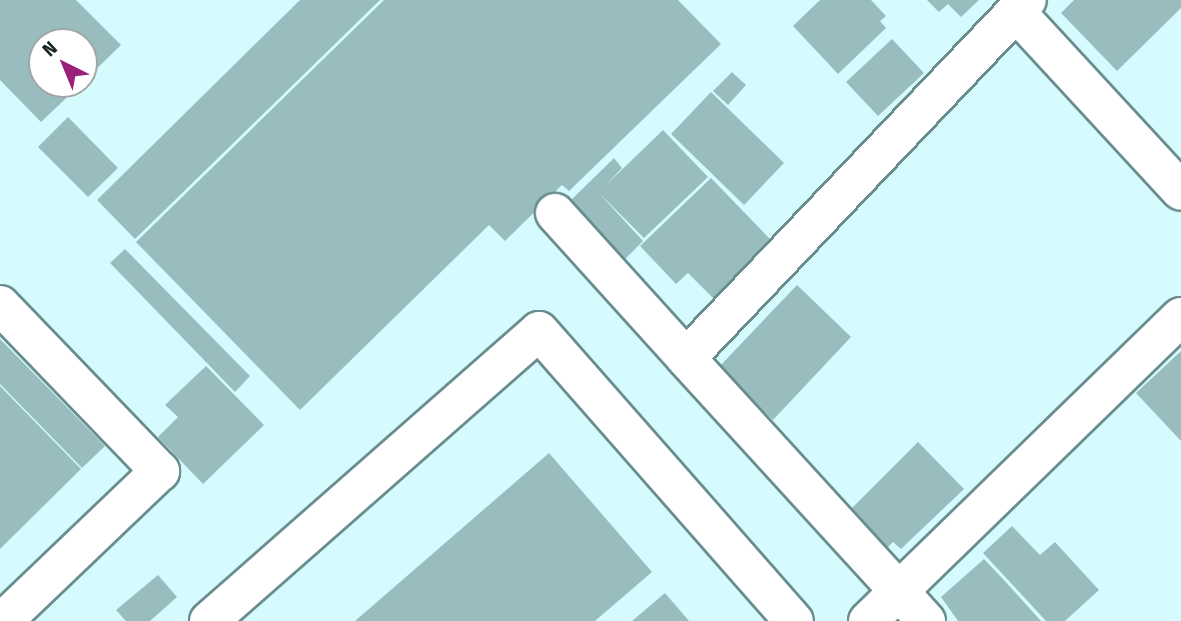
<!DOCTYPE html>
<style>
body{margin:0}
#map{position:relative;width:1181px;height:621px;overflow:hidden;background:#d6fbfe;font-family:"Fira Sans Condensed",sans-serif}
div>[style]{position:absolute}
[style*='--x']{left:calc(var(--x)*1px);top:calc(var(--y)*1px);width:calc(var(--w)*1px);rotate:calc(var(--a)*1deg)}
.building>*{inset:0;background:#99bdbf}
.roads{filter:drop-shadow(2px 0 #6a8d8f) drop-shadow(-2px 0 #6a8d8f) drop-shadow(0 2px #6a8d8f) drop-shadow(0 -2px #6a8d8f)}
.minor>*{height:38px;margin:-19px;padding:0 19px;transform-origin:19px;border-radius:19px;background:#fff}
span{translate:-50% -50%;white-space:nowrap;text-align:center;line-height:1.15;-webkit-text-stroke:5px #fff;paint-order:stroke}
.north{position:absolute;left:28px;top:28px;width:70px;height:70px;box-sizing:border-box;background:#fff;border:2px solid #a1a7a7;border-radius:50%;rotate:317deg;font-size:19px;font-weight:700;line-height:28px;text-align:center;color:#152324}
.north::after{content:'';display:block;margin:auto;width:24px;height:32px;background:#9a2079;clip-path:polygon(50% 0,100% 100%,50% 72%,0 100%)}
</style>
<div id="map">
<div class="building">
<div style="clip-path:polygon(0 0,76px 0,121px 45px,84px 81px,84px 42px,42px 42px,42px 84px,81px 84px,41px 122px,0 80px)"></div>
<div style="clip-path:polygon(300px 0,380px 0,135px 239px,97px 200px)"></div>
<div style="clip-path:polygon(384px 0,678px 0,721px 44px,569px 191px,562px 185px,505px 241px,489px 225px,300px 410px,136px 242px)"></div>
<div style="clip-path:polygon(820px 0,871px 0,886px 16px,880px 21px,886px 28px,838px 74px,793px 26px)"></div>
<div style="clip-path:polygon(927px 0,979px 0,961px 17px,948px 4px,939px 12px)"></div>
<div style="clip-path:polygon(1074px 0,1181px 0,1181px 8px,1117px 71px,1061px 13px)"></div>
<div style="clip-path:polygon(892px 39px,924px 73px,878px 116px,846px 82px)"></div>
<div style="clip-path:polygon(732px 72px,746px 85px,728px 105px,713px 91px)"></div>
<div style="clip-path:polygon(711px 92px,784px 163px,744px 205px,671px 134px)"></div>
<div style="clip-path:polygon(68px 117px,118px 168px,88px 197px,38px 147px)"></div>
<div style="clip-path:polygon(663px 130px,708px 177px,644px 238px,598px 192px,643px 241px,623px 261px,568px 203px,614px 158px,622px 168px,606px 185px)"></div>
<div style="clip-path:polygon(711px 178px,772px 241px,713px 298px,688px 273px,676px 284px,640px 246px)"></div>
<div style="clip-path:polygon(125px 249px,250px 376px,235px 392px,110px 263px)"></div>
<div style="clip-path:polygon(797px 285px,851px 337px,773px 420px,718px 368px)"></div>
<div style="clip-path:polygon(0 339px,105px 446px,82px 468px,0 384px)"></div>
<div style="clip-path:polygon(1181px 351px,1181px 441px,1136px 393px)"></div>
<div style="clip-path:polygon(206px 366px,264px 425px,203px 484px,158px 437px,178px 417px,165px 405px)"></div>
<div style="clip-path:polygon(0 386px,81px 469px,0 549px)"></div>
<div style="clip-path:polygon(918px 442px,964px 489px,901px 549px,893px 542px,885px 550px,848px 512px)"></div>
<div style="clip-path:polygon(549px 453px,652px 572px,595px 621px,355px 621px)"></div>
<div style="clip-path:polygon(1012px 526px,1040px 555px,1055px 542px,1099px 590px,1065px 621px,1046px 621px,983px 553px)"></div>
<div style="clip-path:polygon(984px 559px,1004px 580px,1041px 621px,958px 621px,941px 597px)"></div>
<div style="clip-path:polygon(158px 575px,177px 597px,150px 621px,126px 621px,116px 610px)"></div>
<div style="clip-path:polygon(665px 593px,689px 621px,632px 621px)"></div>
</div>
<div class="roads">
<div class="minor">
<div style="--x:1016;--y:12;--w:243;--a:47.3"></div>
<div style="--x:555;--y:213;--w:195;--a:47.9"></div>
<div style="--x:0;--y:305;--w:231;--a:46.1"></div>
<div style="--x:160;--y:471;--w:217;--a:136.3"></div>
<div style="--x:209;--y:621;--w:439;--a:-41.3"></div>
<div style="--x:539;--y:331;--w:386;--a:48.7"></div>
<div style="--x:868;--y:621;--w:436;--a:-44.2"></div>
<div style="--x:926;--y:621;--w:356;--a:-132.4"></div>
<div style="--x:686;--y:358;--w:494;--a:-46.4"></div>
</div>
</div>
<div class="north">N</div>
</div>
